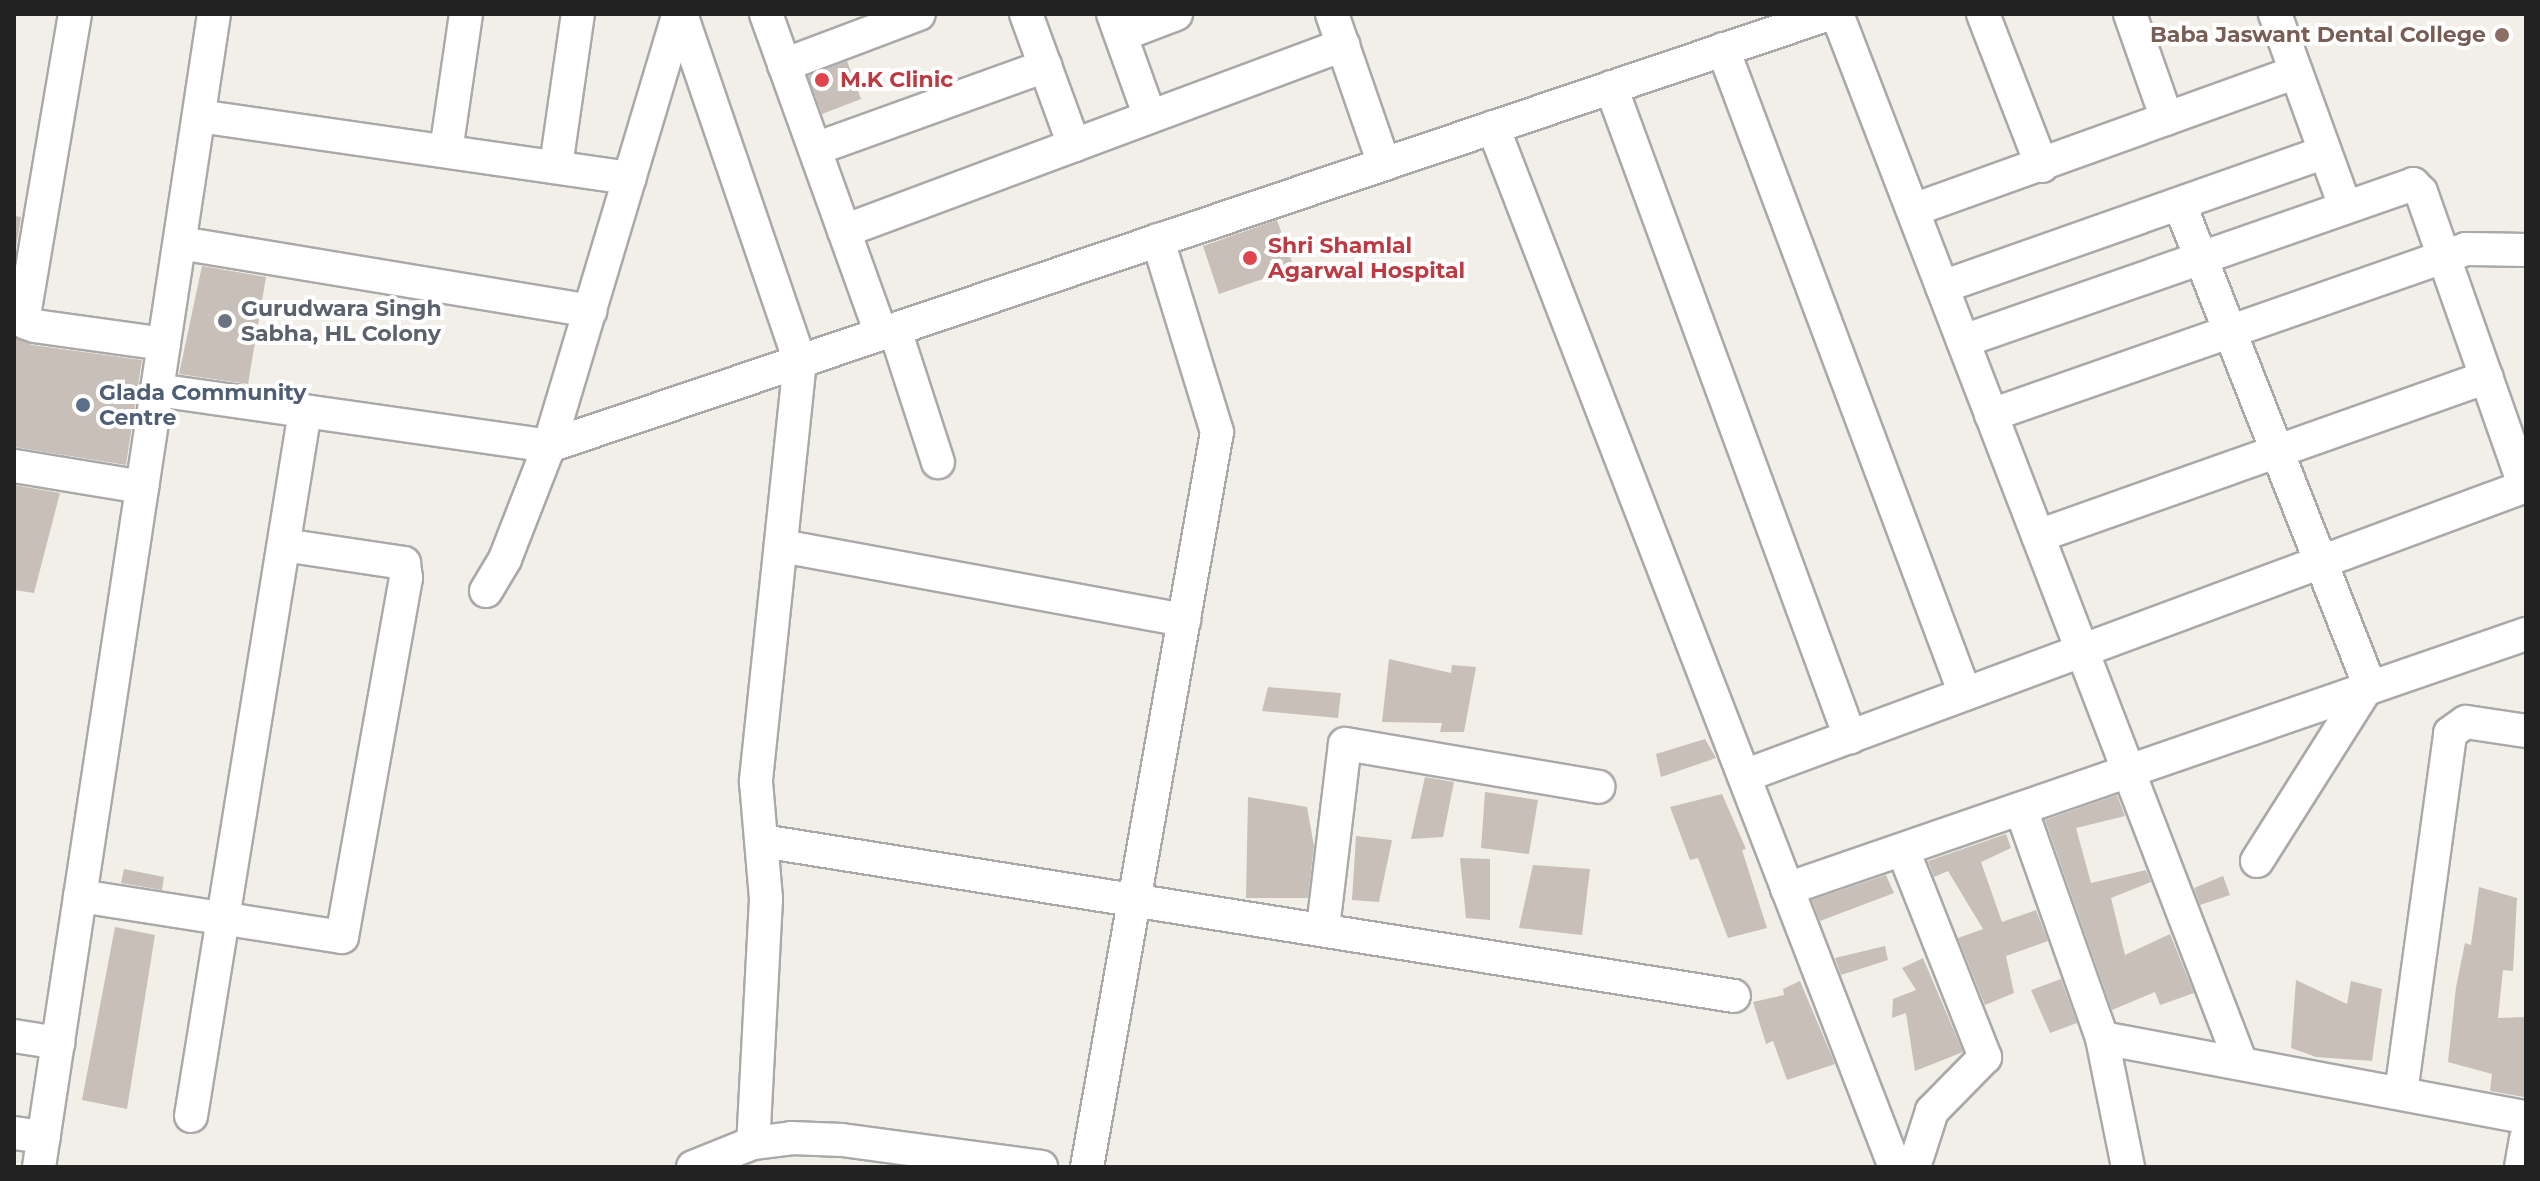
<!DOCTYPE html>
<style>
body{margin:0}
#map{position:relative;width:2540px;height:1181px;overflow:hidden;background:#f2efe9;font-family:Montserrat,sans-serif}
div>[style]{position:absolute}
[style*='--x']{left:calc(var(--x)*1px);top:calc(var(--y)*1px);width:calc(var(--w)*1px);rotate:calc(var(--a)*1deg)}
.building>*{inset:0;background:#c7bfb8}
.roads{filter:drop-shadow(2px 0 #a9a9a9) drop-shadow(-2px 0 #a9a9a9) drop-shadow(0 2px #a9a9a9) drop-shadow(0 -2px #a9a9a9)}
.minor>*{height:32px;margin:-16px;padding:0 16px;transform-origin:16px;border-radius:16px;background:#fff}
.dots>*{width:22px;height:22px;translate:-50% -50%;box-sizing:border-box;border:4px solid #fff;border-radius:50%}
span{translate:-50% -50%;white-space:nowrap;text-align:center;line-height:1.15;-webkit-text-stroke:8px #fff;paint-order:stroke}
.education-label{font-size:22px;color:#785e54;font-weight:700}
.right{translate:-100% -50%;text-align:right}
.health-label{font-size:22px;color:#be3a42;font-weight:700}
.left{translate:0 -50%;text-align:left}
.worship-label{font-size:22px;color:#5b616d;font-weight:700}
.service-label{font-size:22px;color:#4e5e75;font-weight:700}
.frame{position:absolute;inset:0;border:16px solid #222;pointer-events:none}
</style>
<div id="map">
<div class="building">
<div style="clip-path:polygon(847px 61px,861px 99px,822px 114px,808px 76px)"></div>
<div style="clip-path:polygon(14px 216px,21px 217px,14px 259px)"></div>
<div style="clip-path:polygon(1277px 220px,1294px 268px,1219px 294px,1203px 246px)"></div>
<div style="clip-path:polygon(202px 266px,266px 277px,248px 384px,179px 374px)"></div>
<div style="clip-path:polygon(14px 337px,32px 345px,142px 360px,126px 465px,14px 447px)"></div>
<div style="clip-path:polygon(14px 485px,60px 493px,34px 593px,14px 590px)"></div>
<div style="clip-path:polygon(1389px 659px,1451px 673px,1452px 665px,1476px 667px,1464px 732px,1440px 732px,1442px 723px,1382px 722px)"></div>
<div style="clip-path:polygon(1268px 687px,1341px 693px,1338px 718px,1262px 711px)"></div>
<div style="clip-path:polygon(1705px 739px,1716px 758px,1661px 777px,1656px 754px)"></div>
<div style="clip-path:polygon(1425px 777px,1454px 782px,1443px 837px,1411px 839px)"></div>
<div style="clip-path:polygon(1485px 792px,1538px 800px,1529px 854px,1481px 848px)"></div>
<div style="clip-path:polygon(1722px 794px,1746px 849px,1742px 850px,1767px 928px,1728px 938px,1698px 858px,1690px 860px,1670px 807px)"></div>
<div style="clip-path:polygon(2117px 795px,2125px 816px,2076px 828px,2091px 883px,2146px 870px,2151px 882px,2111px 898px,2125px 955px,2170px 934px,2194px 993px,2160px 1005px,2155px 992px,2112px 1010px,2045px 820px)"></div>
<div style="clip-path:polygon(1248px 797px,1307px 807px,1314px 846px,1308px 898px,1246px 898px)"></div>
<div style="clip-path:polygon(2006px 834px,2011px 848px,1981px 862px,2002px 922px,2036px 910px,2048px 941px,2006px 956px,2014px 993px,1985px 1005px,1958px 938px,1983px 929px,1948px 871px,1934px 877px,1928px 861px)"></div>
<div style="clip-path:polygon(1356px 836px,1392px 840px,1379px 902px,1352px 900px)"></div>
<div style="clip-path:polygon(1460px 858px,1490px 859px,1490px 920px,1466px 918px)"></div>
<div style="clip-path:polygon(1533px 865px,1590px 869px,1582px 935px,1519px 928px)"></div>
<div style="clip-path:polygon(124px 869px,164px 877px,162px 890px,121px 883px)"></div>
<div style="clip-path:polygon(1886px 875px,1894px 893px,1820px 921px,1812px 900px)"></div>
<div style="clip-path:polygon(2223px 876px,2230px 895px,2200px 905px,2194px 888px)"></div>
<div style="clip-path:polygon(2479px 887px,2517px 898px,2513px 971px,2503px 970px,2498px 1018px,2526px 1017px,2524px 1097px,2490px 1091px,2492px 1074px,2448px 1062px,2456px 987px,2465px 943px,2471px 945px)"></div>
<div style="clip-path:polygon(115px 927px,155px 935px,127px 1109px,82px 1100px)"></div>
<div style="clip-path:polygon(1885px 946px,1888px 960px,1841px 975px,1835px 958px)"></div>
<div style="clip-path:polygon(1923px 958px,1963px 1052px,1915px 1071px,1906px 1013px,1892px 1018px,1893px 999px,1916px 990px,1902px 968px)"></div>
<div style="clip-path:polygon(2061px 979px,2077px 1023px,2050px 1033px,2031px 990px)"></div>
<div style="clip-path:polygon(2296px 980px,2347px 1004px,2351px 981px,2382px 989px,2372px 1061px,2316px 1057px,2291px 1048px)"></div>
<div style="clip-path:polygon(1800px 981px,1835px 1064px,1787px 1080px,1773px 1041px,1766px 1044px,1753px 1002px,1784px 995px,1783px 989px)"></div>
</div>
<div class="roads">
<div class="minor">
<div style="--x:75;--y:14;--w:304;--a:99.6"></div>
<div style="--x:24;--y:314;--w:9;--a:77"></div>
<div style="--x:26;--y:323;--w:9;--a:18"></div>
<div style="--x:35;--y:326;--w:130;--a:7.9"></div>
<div style="--x:681;--y:14;--w:367;--a:71.1"></div>
<div style="--x:800;--y:361;--w:423;--a:96"></div>
<div style="--x:756;--y:782;--w:117;--a:85.1"></div>
<div style="--x:766;--y:899;--w:244;--a:93"></div>
<div style="--x:766;--y:14;--w:340;--a:70.2"></div>
<div style="--x:1026;--y:14;--w:140;--a:69.9"></div>
<div style="--x:1113;--y:14;--w:109;--a:70.2"></div>
<div style="--x:1332;--y:14;--w:159;--a:70.9"></div>
<div style="--x:1837;--y:14;--w:1124;--a:68.94"></div>
<div style="--x:1983;--y:14;--w:163;--a:68.8"></div>
<div style="--x:2130;--y:14;--w:111;--a:70.6"></div>
<div style="--x:2275;--y:14;--w:204;--a:70"></div>
<div style="--x:1121;--y:35;--w:59;--a:-20.9"></div>
<div style="--x:1723;--y:49;--w:689;--a:69.43"></div>
<div style="--x:784;--y:65;--w:144;--a:-20.7"></div>
<div style="--x:1611;--y:87;--w:693;--a:69.81"></div>
<div style="--x:199;--y:116;--w:435;--a:8.2"></div>
<div style="--x:1493;--y:127;--w:1115;--a:68.87"></div>
<div style="--x:815;--y:149;--w:245;--a:-19.8"></div>
<div style="--x:446;--y:151;--w:138;--a:-81.7"></div>
<div style="--x:556;--y:166;--w:154;--a:-81.8"></div>
<div style="--x:2180;--y:205;--w:515;--a:68.47"></div>
<div style="--x:1913;--y:210;--w:407;--a:-19.8"></div>
<div style="--x:844;--y:231;--w:533;--a:-20.44"></div>
<div style="--x:180;--y:243;--w:416;--a:9.4"></div>
<div style="--x:1942;--y:287;--w:406;--a:-19.4"></div>
<div style="--x:895;--y:330;--w:139;--a:72"></div>
<div style="--x:1963;--y:341;--w:477;--a:-19.2"></div>
<div style="--x:2413;--y:184;--w:11;--a:45"></div>
<div style="--x:2421;--y:192;--w:311;--a:70.6"></div>
<div style="--x:157;--y:390;--w:396;--a:8.1"></div>
<div style="--x:549;--y:446;--w:1351;--a:-18.65"></div>
<div style="--x:1991;--y:415;--w:503;--a:-19.26"></div>
<div style="--x:2466;--y:249;--w:60;--a:1"></div>
<div style="--x:14;--y:466;--w:130;--a:9.3"></div>
<div style="--x:2038;--y:536;--w:476;--a:-19.5"></div>
<div style="--x:781;--y:546;--w:410;--a:10.4"></div>
<div style="--x:486;--y:591;--w:37;--a:-59"></div>
<div style="--x:505;--y:559;--w:121;--a:-68.7"></div>
<div style="--x:549;--y:446;--w:451;--a:-73.3"></div>
<div style="--x:1744;--y:776;--w:834;--a:-20.35"></div>
<div style="--x:2021;--y:809;--w:243;--a:70.5"></div>
<div style="--x:2102;--y:1038;--w:132;--a:78.6"></div>
<div style="--x:762;--y:841;--w:984;--a:9.06"></div>
<div style="--x:1903;--y:850;--w:223;--a:68.4"></div>
<div style="--x:1985;--y:1057;--w:76;--a:134.5"></div>
<div style="--x:1932;--y:1111;--w:59;--a:107.8"></div>
<div style="--x:2257;--y:861;--w:209;--a:-57.7"></div>
<div style="--x:1787;--y:889;--w:782;--a:-19.04"></div>
<div style="--x:80;--y:896;--w:265;--a:8.9"></div>
<div style="--x:342;--y:937;--w:365;--a:-79.9"></div>
<div style="--x:406;--y:578;--w:15;--a:-98"></div>
<div style="--x:404;--y:563;--w:121;--a:-171.5"></div>
<div style="--x:1323;--y:928;--w:185;--a:-83.2"></div>
<div style="--x:1345;--y:744;--w:257;--a:9.6"></div>
<div style="--x:14;--y:1036;--w:45;--a:9"></div>
<div style="--x:2102;--y:1038;--w:431;--a:10.6"></div>
<div style="--x:2401;--y:1093;--w:363;--a:-82.2"></div>
<div style="--x:2450;--y:733;--w:19;--a:-35"></div>
<div style="--x:2466;--y:722;--w:61;--a:8.5"></div>
<div style="--x:191;--y:1116;--w:714;--a:-80.81"></div>
<div style="--x:14;--y:1133;--w:30;--a:8"></div>
<div style="--x:39;--y:1167;--w:1166;--a:-81.37"></div>
<div style="--x:693;--y:1167;--w:65;--a:-21.8"></div>
<div style="--x:753;--y:1143;--w:38;--a:-7"></div>
<div style="--x:791;--y:1138;--w:51;--a:2.2"></div>
<div style="--x:842;--y:1140;--w:201;--a:7.7"></div>
<div style="--x:1087;--y:1167;--w:746;--a:-79.97"></div>
<div style="--x:1217;--y:432;--w:201;--a:-107.1"></div>
<div style="--x:2521;--y:1167;--w:29;--a:-80"></div>
</div>
</div>
<div class="dots">
<div style="left:2502px;top:35px;background:#8d6e63"></div>
<div style="left:822px;top:80px;background:#e0444e"></div>
<div style="left:1250px;top:258px;background:#e0444e"></div>
<div style="left:225px;top:321px;background:#6b7280"></div>
<div style="left:83px;top:405px;background:#5c6f8a"></div>
</div>
<div class="education-label">
<span class="right" style="left:2486px;top:35px">Baba Jaswant Dental College</span>
</div>
<div class="health-label">
<span class="left" style="left:840px;top:80px">M.K Clinic</span>
<span class="left" style="left:1268px;top:258px">Shri Shamlal<br>Agarwal Hospital</span>
</div>
<div class="worship-label">
<span class="left" style="left:241px;top:321px">Gurudwara Singh<br>Sabha, HL Colony</span>
</div>
<div class="service-label">
<span class="left" style="left:99px;top:405px">Glada Community<br>Centre</span>
</div>
<div class="frame"></div>
</div>
